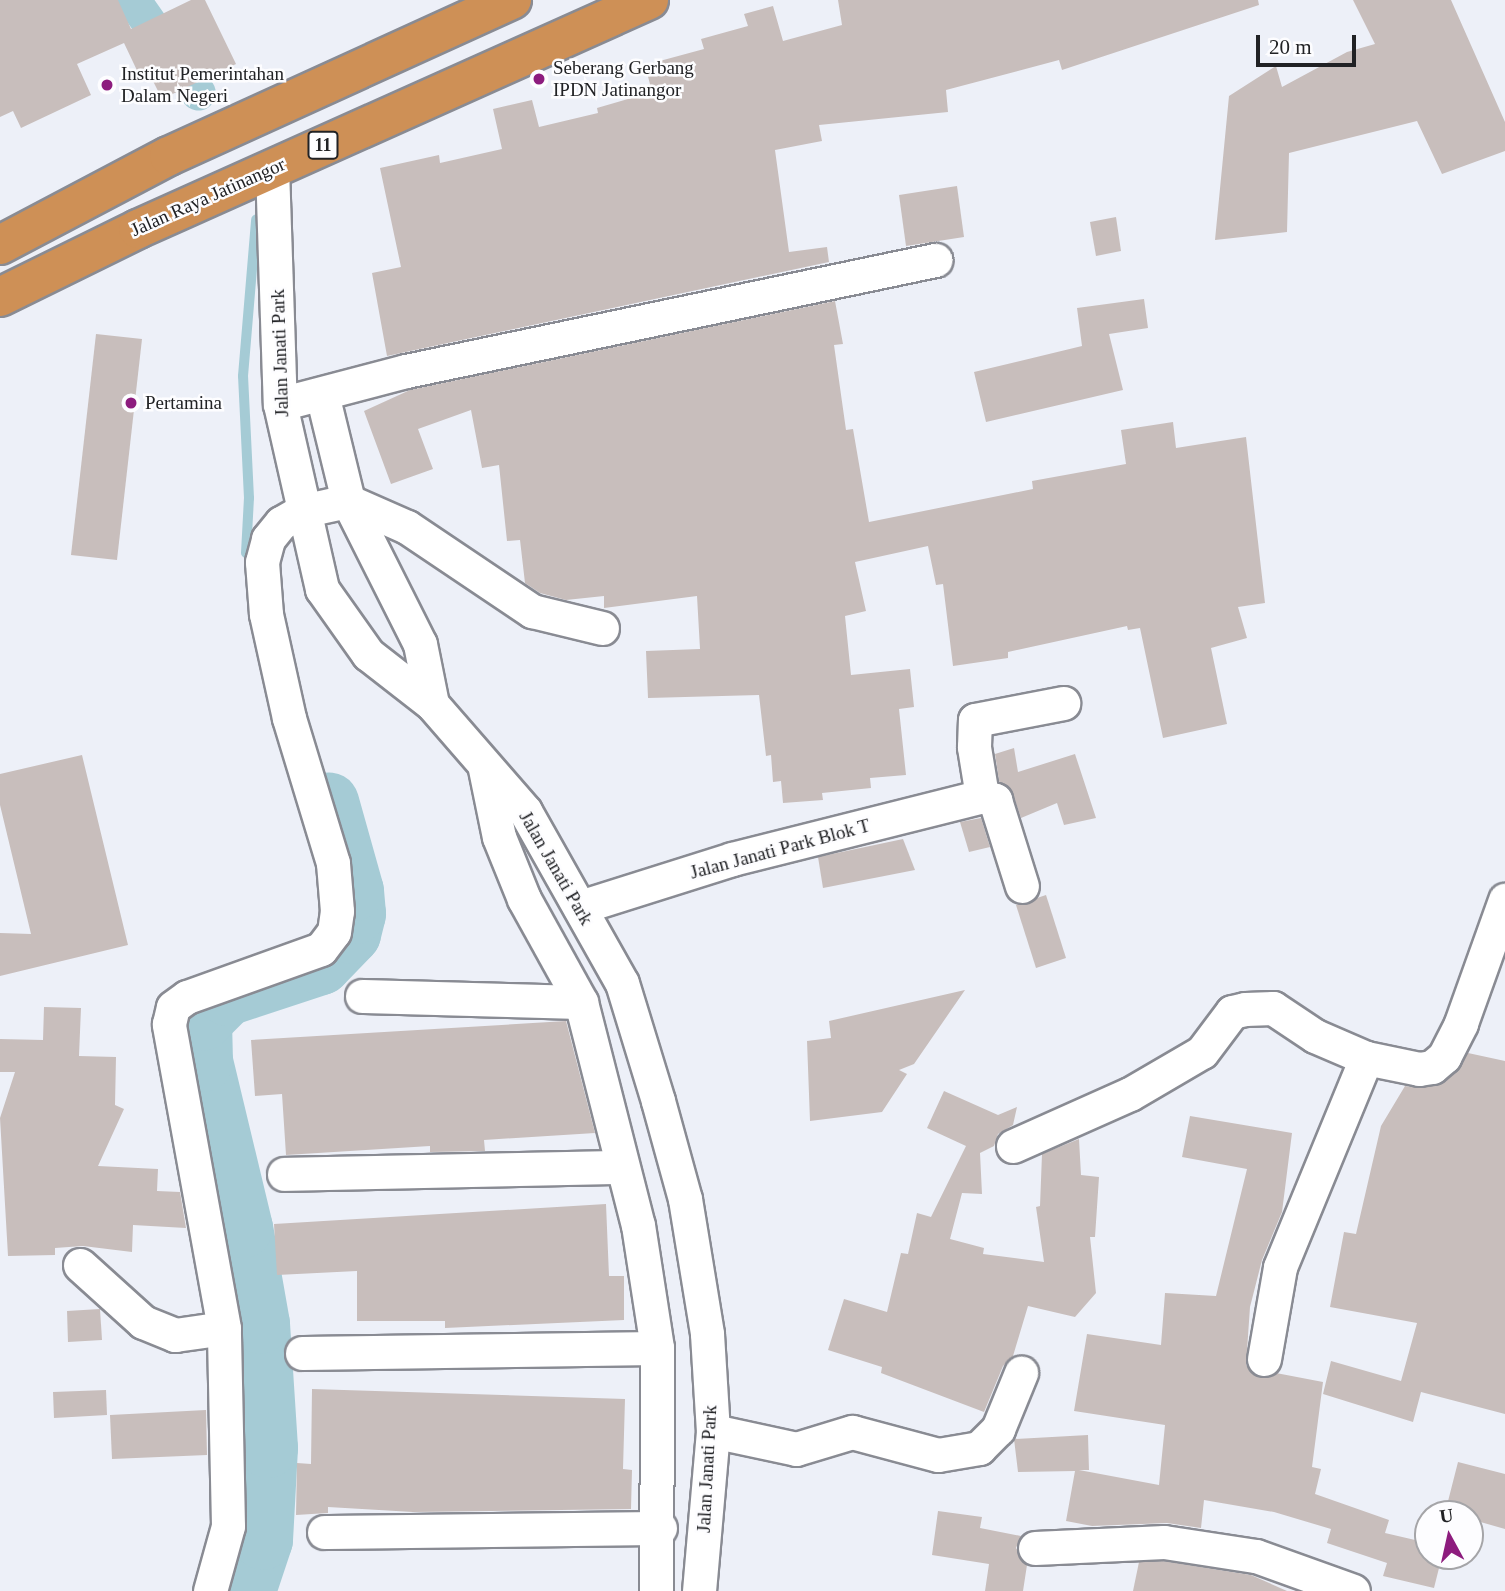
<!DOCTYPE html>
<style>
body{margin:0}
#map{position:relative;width:1505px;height:1591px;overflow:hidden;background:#edf0f8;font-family:Georgia,serif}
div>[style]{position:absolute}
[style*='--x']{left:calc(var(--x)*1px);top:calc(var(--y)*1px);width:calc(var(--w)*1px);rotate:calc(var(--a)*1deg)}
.stream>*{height:10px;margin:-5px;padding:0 5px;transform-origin:5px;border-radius:5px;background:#a5cbd5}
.canal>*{height:35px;margin:-17.5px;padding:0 17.5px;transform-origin:17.5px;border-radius:17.5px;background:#a5cbd5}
.river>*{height:60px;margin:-30px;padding:0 30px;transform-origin:30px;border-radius:30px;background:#a5cbd5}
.building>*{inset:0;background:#c8bebc}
.roads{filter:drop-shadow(2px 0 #898b93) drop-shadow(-2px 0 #898b93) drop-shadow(0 2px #898b93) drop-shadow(0 -2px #898b93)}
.minor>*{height:33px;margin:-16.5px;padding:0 16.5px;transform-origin:16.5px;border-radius:16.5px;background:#fff}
.trunk>*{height:38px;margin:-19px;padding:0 19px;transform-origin:19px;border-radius:19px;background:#ce9056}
.dots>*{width:19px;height:19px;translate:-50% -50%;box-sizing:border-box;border:4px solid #fdfdff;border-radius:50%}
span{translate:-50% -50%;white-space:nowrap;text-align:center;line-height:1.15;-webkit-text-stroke:5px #fdfdff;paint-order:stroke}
.shield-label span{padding:2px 5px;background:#fdfdff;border:2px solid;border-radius:5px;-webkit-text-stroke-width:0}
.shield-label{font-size:18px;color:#212225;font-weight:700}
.poi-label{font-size:19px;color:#212225}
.left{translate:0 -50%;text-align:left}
.street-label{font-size:19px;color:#212225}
.north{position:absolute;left:1414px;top:1500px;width:70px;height:70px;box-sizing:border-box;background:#fdfdff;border:2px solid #a5a5a8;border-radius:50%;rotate:352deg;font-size:19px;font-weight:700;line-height:28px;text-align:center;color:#212225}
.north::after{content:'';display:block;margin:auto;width:24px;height:32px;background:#8d1c7e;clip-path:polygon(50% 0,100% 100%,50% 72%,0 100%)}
.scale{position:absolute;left:1256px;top:35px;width:100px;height:32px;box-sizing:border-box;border:4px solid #212225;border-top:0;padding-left:9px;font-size:21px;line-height:24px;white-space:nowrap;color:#212225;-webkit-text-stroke:5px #fdfdff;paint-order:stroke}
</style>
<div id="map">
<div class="stream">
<div style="--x:246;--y:553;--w:55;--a:-86.9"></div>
<div style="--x:249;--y:498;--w:122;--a:-92.8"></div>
<div style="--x:243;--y:376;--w:157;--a:-85.2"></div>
</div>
<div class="canal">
<div style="--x:133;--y:0;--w:113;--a:55"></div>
</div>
<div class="river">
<div style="--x:246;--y:1591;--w:54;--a:-71.6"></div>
<div style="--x:263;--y:1540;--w:92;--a:-86.9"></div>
<div style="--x:268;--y:1448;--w:124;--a:-93.7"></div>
<div style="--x:260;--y:1324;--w:97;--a:-100"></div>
<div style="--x:243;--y:1228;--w:171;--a:-103.5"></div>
<div style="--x:203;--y:1062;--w:41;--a:-91.4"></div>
<div style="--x:202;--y:1021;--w:35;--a:-45"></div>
<div style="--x:227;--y:996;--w:99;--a:-18.3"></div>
<div style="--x:321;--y:965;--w:43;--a:-45.9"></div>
<div style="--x:351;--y:934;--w:21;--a:-76"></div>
<div style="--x:356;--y:914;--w:23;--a:-95"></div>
<div style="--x:354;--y:891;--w:92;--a:-105.7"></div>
</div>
<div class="building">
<div style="clip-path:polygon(0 0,118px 0,131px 29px,191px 0,205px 0,236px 64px,162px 99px,151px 77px,142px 81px,124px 43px,77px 64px,91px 95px,21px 128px,13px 111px,0 117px)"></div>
<div style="clip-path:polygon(838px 0,1258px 0,1259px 5px,1062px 70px,1059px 60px,946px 90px,948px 112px,819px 125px,822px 141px,775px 150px,789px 252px,827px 247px,829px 262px,387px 356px,372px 273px,401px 267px,380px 168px,439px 155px,440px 163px,502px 149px,493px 109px,532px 100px,539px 127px,598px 113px,597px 108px,652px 92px,645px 65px,704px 49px,701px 39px,748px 26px,744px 14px,773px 6px,783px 41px,842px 25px)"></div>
<div style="clip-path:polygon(1353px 0,1451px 0,1505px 122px,1505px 151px,1442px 174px,1417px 121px,1289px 153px,1287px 232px,1215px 240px,1229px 96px,1276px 66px,1282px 87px,1347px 52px,1375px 44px)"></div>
<div style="clip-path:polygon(957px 186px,964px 237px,906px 246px,899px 195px)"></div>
<div style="clip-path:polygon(1116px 217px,1121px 251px,1096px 256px,1090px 222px)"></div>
<div style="clip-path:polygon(1144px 299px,1148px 328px,1109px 334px,1123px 390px,986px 422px,974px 372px,1082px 346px,1077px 308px)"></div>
<div style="clip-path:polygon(835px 301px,843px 344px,834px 345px,846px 430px,853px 429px,869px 522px,1033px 489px,1032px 481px,1126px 464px,1121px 430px,1173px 422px,1176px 448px,1246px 437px,1265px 603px,1238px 607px,1247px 638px,1211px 648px,1227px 724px,1163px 738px,1140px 628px,1128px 630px,1127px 626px,1008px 652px,1008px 658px,953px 666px,943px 584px,936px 585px,928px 546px,855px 562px,866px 611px,845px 616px,851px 675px,910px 669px,914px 707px,899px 709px,906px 775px,870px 778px,871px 788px,822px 793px,823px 800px,783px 803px,781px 781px,773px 782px,771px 755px,766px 756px,759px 695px,648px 698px,646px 651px,700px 649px,697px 596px,604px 608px,604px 596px,566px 600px,540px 593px,525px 583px,520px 540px,507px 541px,499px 465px,482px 468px,471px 410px,418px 429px,433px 469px,391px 484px,364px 411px,410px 390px)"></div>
<div style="clip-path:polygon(96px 334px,142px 339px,117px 560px,71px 555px)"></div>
<div style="clip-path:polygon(1014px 748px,1018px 772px,1075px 754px,1096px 818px,1064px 825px,1057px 803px,1021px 818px,1013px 794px,999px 781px,995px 754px)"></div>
<div style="clip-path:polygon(82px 755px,128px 945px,0 976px,0 933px,31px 934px,0 805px,0 774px)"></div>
<div style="clip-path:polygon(981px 818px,990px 847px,969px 852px,960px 822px)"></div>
<div style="clip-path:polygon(903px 839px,915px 870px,823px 888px,818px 857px)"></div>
<div style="clip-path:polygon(1046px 895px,1066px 958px,1036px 968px,1016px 905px)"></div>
<div style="clip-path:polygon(965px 990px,914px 1064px,899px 1070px,907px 1074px,882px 1112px,810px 1121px,807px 1041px,831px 1038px,829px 1021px)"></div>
<div style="clip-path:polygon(44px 1007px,81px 1008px,79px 1056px,116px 1057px,115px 1105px,124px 1109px,98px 1166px,158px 1169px,157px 1191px,180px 1192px,186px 1228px,133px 1225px,132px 1252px,83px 1246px,55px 1248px,55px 1255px,8px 1256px,0 1118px,15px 1072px,0 1072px,0 1039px,43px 1040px)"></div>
<div style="clip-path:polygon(566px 1021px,595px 1133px,484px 1140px,485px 1151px,430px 1152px,430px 1146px,286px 1155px,282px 1094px,255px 1096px,251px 1040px)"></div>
<div style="clip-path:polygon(1468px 1053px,1505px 1061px,1505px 1414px,1421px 1392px,1413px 1422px,1323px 1394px,1331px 1361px,1401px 1381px,1417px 1323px,1330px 1307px,1344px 1232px,1356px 1234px,1381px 1126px,1405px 1086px,1422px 1088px,1444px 1082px)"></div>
<div style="clip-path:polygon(944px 1091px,998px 1115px,1017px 1107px,1013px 1125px,998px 1134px,994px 1146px,980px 1153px,982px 1194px,962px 1193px,950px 1239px,984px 1248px,983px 1254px,1044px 1262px,1036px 1207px,1040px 1206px,1042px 1154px,1079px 1139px,1081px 1175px,1099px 1177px,1095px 1237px,1090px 1237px,1096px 1293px,1075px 1317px,1028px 1306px,1013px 1356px,1003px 1366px,984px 1412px,881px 1373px,882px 1367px,828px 1350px,844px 1299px,887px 1312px,901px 1253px,908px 1254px,917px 1213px,931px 1217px,966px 1146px,927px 1128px)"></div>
<div style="clip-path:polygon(1190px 1116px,1292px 1133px,1282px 1212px,1262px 1260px,1250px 1307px,1246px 1365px,1260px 1378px,1276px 1373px,1323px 1382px,1312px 1467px,1321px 1469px,1315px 1494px,1389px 1520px,1385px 1533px,1428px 1543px,1428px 1556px,1442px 1556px,1434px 1588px,1383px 1576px,1387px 1563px,1327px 1543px,1331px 1529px,1274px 1512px,1204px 1500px,1201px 1528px,1167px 1523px,1092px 1526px,1066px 1521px,1075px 1471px,1018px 1472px,1014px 1439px,1088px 1435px,1089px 1470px,1079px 1470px,1159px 1485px,1165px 1425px,1074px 1411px,1087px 1334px,1161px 1345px,1165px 1293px,1216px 1296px,1247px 1169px,1182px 1157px)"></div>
<div style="clip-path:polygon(606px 1204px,609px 1276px,624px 1276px,624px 1320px,445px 1328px,445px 1321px,357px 1321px,357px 1271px,277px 1275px,274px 1224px)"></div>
<div style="clip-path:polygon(100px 1309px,102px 1340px,68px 1342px,67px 1311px)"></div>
<div style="clip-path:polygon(312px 1389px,625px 1399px,623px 1469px,632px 1470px,631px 1509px,413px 1512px,328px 1507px,328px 1513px,296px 1515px,297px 1463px,311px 1464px)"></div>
<div style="clip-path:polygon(106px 1390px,107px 1415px,54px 1418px,53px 1392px)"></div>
<div style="clip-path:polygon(206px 1410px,207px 1455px,112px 1459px,110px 1415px)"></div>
<div style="clip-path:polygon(1458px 1462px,1505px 1474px,1505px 1529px,1470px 1519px,1470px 1514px,1445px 1513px)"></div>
<div style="clip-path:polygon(938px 1511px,982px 1517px,980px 1528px,1021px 1536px,1016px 1548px,1027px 1565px,1023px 1591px,985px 1591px,989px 1564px,932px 1555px)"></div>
<div style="clip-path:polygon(1163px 1561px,1251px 1575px,1287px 1591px,1133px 1591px,1139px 1562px)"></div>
</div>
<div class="roads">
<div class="minor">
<div style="--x:272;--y:168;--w:236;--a:88.1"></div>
<div style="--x:280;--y:404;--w:190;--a:77.2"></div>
<div style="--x:322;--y:589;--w:80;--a:54.7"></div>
<div style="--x:368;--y:654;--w:81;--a:38"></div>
<div style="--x:432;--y:704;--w:142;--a:49"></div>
<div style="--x:525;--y:811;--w:197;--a:60.6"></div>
<div style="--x:622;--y:983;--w:123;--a:73"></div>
<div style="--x:658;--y:1101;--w:102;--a:74.6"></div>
<div style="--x:685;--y:1199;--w:137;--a:80.7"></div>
<div style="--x:707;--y:1334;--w:97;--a:86.5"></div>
<div style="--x:713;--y:1431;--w:161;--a:95"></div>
<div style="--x:322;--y:394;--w:110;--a:76.3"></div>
<div style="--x:348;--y:501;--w:160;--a:63.3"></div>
<div style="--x:420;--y:644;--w:61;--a:78.7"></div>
<div style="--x:280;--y:404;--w:130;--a:-14.7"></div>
<div style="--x:406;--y:371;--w:541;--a:-11.85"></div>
<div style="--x:485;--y:769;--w:69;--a:78.4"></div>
<div style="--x:499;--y:837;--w:67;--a:68"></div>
<div style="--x:524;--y:899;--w:118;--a:61"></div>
<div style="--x:581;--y:1002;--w:230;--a:75.7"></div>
<div style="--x:638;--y:1225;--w:124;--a:81.2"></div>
<div style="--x:657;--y:1348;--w:243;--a:90.2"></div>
<div style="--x:982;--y:796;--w:14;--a:17"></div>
<div style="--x:995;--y:800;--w:90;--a:72.6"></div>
<div style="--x:580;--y:907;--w:159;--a:-17.5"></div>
<div style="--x:732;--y:859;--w:258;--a:-14.1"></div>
<div style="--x:982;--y:796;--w:50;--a:-99.3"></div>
<div style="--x:974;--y:747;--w:27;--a:-88"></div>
<div style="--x:975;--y:720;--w:90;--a:-10.9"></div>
<div style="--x:362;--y:996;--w:219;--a:1.6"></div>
<div style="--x:1013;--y:1146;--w:128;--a:-24"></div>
<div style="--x:1130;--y:1094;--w:83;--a:-30.3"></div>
<div style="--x:1202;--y:1052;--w:50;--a:-53.1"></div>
<div style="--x:1232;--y:1012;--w:13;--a:-13"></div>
<div style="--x:1245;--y:1009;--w:28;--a:-2"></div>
<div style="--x:1273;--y:1008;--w:50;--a:33.7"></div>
<div style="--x:1315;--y:1036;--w:56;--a:23.3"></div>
<div style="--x:1366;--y:1058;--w:54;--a:11.7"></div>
<div style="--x:1419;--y:1069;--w:13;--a:-9"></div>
<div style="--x:1432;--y:1067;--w:16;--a:-40"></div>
<div style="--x:1444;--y:1057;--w:38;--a:-63"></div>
<div style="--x:1461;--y:1023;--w:131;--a:-70.3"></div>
<div style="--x:284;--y:1174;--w:338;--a:-1.2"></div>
<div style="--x:80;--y:1265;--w:85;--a:42.1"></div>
<div style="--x:143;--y:1322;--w:35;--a:22"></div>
<div style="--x:175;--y:1335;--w:49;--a:-8.1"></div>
<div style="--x:302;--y:1353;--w:355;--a:-0.8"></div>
<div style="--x:1264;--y:1359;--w:93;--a:-80.1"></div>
<div style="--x:1280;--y:1267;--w:226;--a:-67.6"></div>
<div style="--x:713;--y:1431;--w:85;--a:12.2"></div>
<div style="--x:796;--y:1449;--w:59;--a:-16.9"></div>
<div style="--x:852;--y:1432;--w:89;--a:15"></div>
<div style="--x:938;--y:1455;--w:42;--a:-9.7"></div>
<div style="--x:979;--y:1448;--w:27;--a:-45"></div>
<div style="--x:998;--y:1429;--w:61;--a:-67.7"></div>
<div style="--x:324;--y:1532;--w:336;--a:-0.7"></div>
<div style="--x:1035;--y:1548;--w:129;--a:-2.7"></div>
<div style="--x:1164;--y:1542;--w:93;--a:8.7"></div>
<div style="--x:1256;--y:1556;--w:103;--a:19.8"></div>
<div style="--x:210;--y:1591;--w:67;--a:-74.5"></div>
<div style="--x:228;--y:1526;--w:198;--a:-91.2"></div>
<div style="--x:224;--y:1328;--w:309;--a:-100.3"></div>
<div style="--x:169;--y:1024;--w:17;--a:-77"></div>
<div style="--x:173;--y:1007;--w:17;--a:-36"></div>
<div style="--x:187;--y:997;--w:142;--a:-19.7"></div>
<div style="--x:321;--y:949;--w:21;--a:-53"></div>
<div style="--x:334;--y:932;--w:21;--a:-82"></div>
<div style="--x:337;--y:911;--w:48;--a:-94.8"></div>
<div style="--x:333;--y:863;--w:152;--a:-106.9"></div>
<div style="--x:289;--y:718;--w:107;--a:-102.5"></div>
<div style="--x:266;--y:614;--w:52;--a:-94.4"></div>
<div style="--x:262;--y:562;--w:24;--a:-75"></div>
<div style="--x:268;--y:539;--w:21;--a:-51"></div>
<div style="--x:281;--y:523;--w:24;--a:-30"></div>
<div style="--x:302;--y:511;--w:47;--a:-12.3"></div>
<div style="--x:348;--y:501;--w:64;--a:23.8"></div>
<div style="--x:407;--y:527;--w:151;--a:33.9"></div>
<div style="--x:532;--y:611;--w:72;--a:13.7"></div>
</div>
<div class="trunk">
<div style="--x:0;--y:245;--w:191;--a:-27.8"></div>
<div style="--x:169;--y:156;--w:377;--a:-24.5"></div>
<div style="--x:0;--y:297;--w:154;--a:-26.2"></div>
<div style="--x:138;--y:229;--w:560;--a:-24.14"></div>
</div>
</div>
<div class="dots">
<div style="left:539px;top:79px;background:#8d1c7e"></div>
<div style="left:107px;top:85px;background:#8d1c7e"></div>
<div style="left:131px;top:403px;background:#8d1c7e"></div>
</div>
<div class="shield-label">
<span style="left:323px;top:145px">11</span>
</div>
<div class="poi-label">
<span class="left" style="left:553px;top:79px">Seberang Gerbang<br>IPDN Jatinangor</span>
<span class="left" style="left:121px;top:85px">Institut Pemerintahan<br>Dalam Negeri</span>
<span class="left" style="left:145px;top:403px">Pertamina</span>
</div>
<div class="street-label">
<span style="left:208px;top:197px;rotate:-24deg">Jalan Raya Jatinangor</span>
<span style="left:280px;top:353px;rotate:-92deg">Jalan Janati Park</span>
<span style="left:780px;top:849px;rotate:-15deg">Jalan Janati Park Blok T</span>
<span style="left:556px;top:868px;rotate:60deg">Jalan Janati Park</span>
<span style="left:707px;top:1469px;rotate:-87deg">Jalan Janati Park</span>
</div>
<div class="north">U</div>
<div class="scale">20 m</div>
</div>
